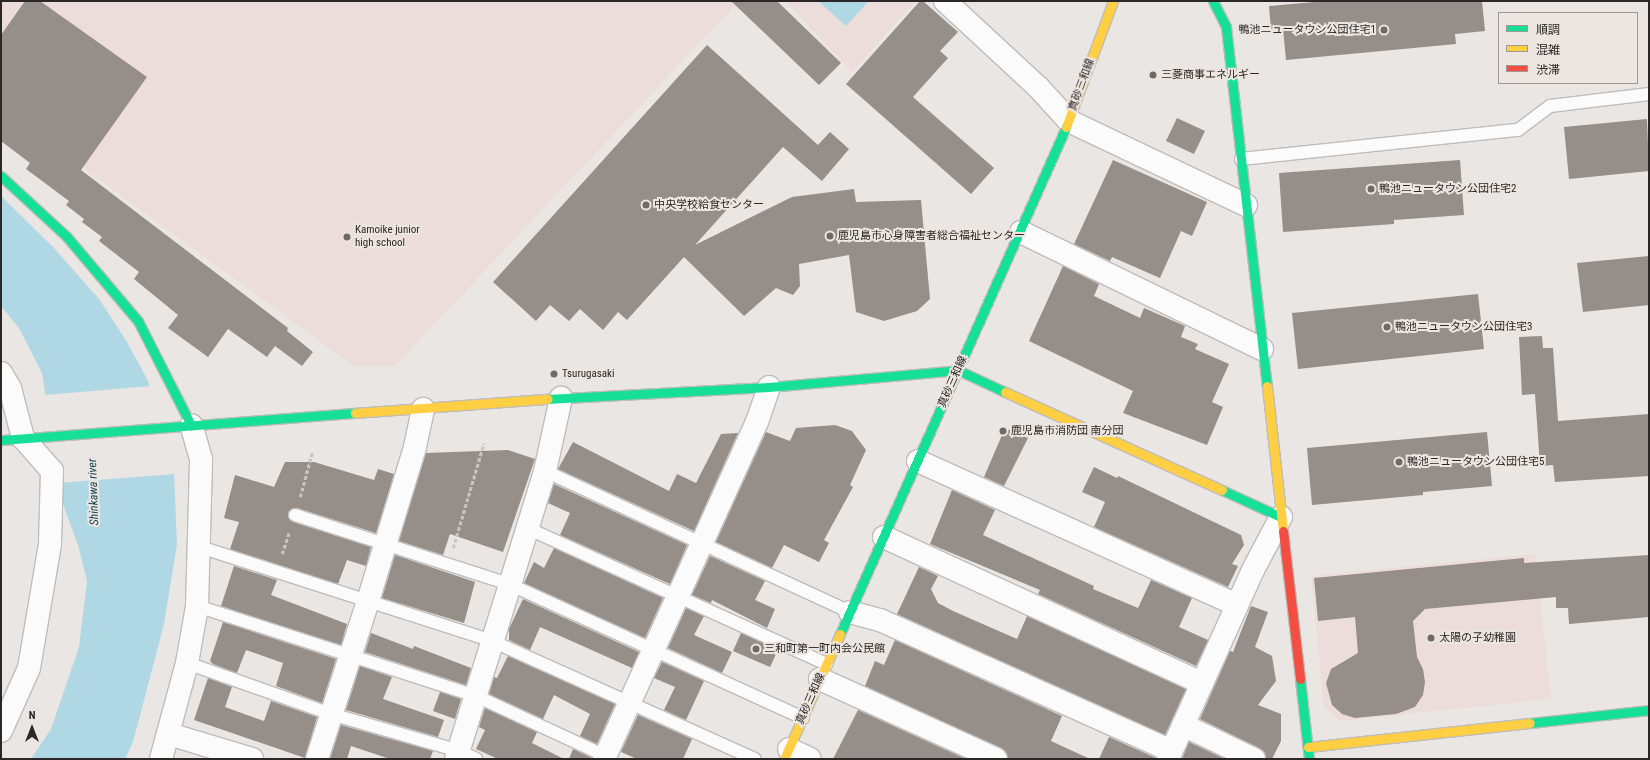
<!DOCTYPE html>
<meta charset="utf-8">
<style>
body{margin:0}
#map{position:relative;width:1650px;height:760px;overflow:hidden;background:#e9e6e3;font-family:"Roboto Condensed","Noto Sans JP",sans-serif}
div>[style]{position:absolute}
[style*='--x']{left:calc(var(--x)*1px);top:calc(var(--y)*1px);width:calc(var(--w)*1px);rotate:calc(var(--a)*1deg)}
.education>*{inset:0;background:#edddda}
.water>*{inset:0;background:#b0d7e4}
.pier>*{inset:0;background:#e9e6e3}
.building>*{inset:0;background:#968e88}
.path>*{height:2.5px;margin-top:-1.25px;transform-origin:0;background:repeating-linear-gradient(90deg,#c7c6c4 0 4px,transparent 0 6px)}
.roads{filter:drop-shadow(1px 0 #bfbcba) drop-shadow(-1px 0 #bfbcba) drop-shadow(0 1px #bfbcba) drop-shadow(0 -1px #bfbcba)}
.lane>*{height:12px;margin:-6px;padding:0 6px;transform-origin:6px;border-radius:6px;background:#fcfbfb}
.street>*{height:22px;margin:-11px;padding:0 11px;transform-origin:11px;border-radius:11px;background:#fcfbfb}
.fast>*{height:9px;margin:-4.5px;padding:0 4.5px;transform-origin:4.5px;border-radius:4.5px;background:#16e098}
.slow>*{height:9px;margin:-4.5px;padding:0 4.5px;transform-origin:4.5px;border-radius:4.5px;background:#ffcf43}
.jam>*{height:9px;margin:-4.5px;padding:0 4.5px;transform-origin:4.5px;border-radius:4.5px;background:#f24e42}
.dots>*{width:11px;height:11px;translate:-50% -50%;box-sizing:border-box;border:2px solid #ece5e0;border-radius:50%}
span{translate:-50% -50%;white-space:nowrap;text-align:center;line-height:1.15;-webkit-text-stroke:4px #ece5e0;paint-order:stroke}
.poi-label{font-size:11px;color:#2a2726}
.right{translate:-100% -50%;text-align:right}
.left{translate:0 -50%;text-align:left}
.street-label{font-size:11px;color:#2a2726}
.water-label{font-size:12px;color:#0c3f4d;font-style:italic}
.frame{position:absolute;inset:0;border:2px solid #2a2726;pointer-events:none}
.legend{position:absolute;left:1498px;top:12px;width:140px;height:72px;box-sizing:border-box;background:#ece5e0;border:1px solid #9e9996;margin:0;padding:5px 7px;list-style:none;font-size:12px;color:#2a2726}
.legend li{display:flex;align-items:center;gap:8px;height:20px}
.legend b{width:20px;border:1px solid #9e9996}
.north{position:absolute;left:12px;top:708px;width:40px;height:40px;-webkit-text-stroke:3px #ece5e0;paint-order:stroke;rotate:0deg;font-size:11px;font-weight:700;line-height:16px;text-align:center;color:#2a2726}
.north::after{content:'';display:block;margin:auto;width:14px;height:18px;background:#2a2726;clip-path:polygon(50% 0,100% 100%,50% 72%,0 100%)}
</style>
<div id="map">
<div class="education">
<div style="clip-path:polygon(1px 1px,739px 1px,395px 366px,355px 367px,1px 108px)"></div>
<div style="clip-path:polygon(785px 1px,916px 1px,852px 72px)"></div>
<div style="clip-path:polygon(1535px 554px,1551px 699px,1340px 721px,1324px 707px,1311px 576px)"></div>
</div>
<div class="water">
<div style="clip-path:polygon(818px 1px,869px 1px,846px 26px)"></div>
<div style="clip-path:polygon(1px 196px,53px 247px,99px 299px,127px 342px,148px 381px,174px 473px,177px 544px,164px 624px,133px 742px,125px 759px,31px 759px,51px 729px,79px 647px,87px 581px,78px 545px,63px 504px,42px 373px,19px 328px,1px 306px)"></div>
</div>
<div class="pier">
<div style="clip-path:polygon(151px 386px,176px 474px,58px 483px,45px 395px)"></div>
</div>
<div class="building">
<div style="clip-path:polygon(25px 1px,40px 1px,147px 77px,81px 170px,288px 328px,287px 331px,313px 352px,302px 366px,275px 346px,267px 357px,228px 329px,208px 357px,168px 328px,178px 315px,134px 279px,139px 272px,99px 241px,102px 237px,82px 222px,84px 219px,66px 205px,69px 201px,26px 169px,30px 163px,1px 141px,1px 35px)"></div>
<div style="clip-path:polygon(731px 1px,777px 1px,841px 63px,819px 85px)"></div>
<div style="clip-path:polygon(920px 1px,923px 1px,958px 32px,940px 51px,948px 58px,913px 97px,994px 168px,971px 194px,846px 84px)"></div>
<div style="clip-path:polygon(1326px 1px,1482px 1px,1485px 31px,1455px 34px,1456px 44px,1286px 60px,1283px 29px,1271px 30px,1269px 6px)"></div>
<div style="clip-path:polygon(707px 45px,818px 145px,830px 132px,849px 149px,822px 181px,783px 147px,695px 245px,792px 197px,854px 189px,856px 202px,921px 200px,930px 299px,917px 311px,884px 321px,856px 312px,849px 255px,799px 264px,800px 286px,793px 295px,776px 288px,744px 316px,684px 257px,627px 320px,618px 312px,603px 330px,580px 309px,569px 321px,550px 305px,536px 321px,493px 282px)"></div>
<div style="clip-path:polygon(1177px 118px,1205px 131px,1194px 154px,1166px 141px)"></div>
<div style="clip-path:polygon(1647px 119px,1649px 171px,1569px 179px,1564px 127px)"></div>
<div style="clip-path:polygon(1113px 160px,1207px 202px,1192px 236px,1181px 231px,1160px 278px,1112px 257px,1110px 261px,1074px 244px)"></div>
<div style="clip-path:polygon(1460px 160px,1464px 215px,1394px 220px,1394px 224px,1283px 232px,1279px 173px)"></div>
<div style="clip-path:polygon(1649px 256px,1649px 305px,1583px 312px,1577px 263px)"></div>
<div style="clip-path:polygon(1063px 266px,1099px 284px,1094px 296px,1140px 318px,1144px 308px,1185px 326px,1181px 337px,1198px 344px,1195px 349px,1229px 364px,1212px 402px,1223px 407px,1207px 445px,1123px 413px,1133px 391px,1029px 341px)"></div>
<div style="clip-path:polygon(1478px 294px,1484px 349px,1298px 369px,1292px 313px)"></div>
<div style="clip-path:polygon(1542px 336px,1543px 348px,1553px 348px,1558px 421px,1649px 414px,1649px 476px,1555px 482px,1553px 465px,1540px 466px,1535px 394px,1522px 395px,1519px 337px)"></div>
<div style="clip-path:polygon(835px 425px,852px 431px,866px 450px,850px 485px,853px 487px,824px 540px,829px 543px,819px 562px,784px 545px,772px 568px,716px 542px,766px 432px,790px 441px,796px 428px)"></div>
<div style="clip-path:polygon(1005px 428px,1028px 438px,1004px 486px,984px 477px)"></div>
<div style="clip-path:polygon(1487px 432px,1492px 486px,1423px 492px,1423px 495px,1312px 505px,1307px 448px)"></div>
<div style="clip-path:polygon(738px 433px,694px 531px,558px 469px,573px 442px,669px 491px,677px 474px,696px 483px,721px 434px)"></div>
<div style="clip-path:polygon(508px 450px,535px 459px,503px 552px,450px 534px,443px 555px,399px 541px,426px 453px)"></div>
<div style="clip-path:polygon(285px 462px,314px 462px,374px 480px,378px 469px,394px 474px,376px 533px,297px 508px,288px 512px,288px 517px,293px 522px,371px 547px,366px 566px,347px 560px,338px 584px,230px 549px,239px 522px,224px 518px,235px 475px,274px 487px)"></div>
<div style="clip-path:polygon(1094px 467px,1117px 478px,1118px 476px,1241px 535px,1244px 545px,1232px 564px,1238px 566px,1228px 587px,1094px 527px,1105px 502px,1082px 492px)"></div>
<div style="clip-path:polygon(554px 484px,687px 545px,670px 584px,560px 535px,570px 513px,548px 503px)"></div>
<div style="clip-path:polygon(952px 490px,995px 510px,983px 535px,1094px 586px,1093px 589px,1138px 608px,1151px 580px,1192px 598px,1179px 627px,1208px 640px,1196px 666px,1038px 594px,1040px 590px,930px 544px)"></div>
<div style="clip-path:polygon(554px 548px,663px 598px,645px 638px,524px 583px,534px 562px,544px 568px)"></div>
<div style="clip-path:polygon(395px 555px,475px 582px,464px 623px,382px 598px)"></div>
<div style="clip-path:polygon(1649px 555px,1649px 617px,1569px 624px,1568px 608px,1556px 608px,1556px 597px,1425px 609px,1413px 621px,1417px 657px,1423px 669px,1425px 682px,1423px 695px,1415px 707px,1396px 714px,1355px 718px,1342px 714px,1332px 705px,1326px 683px,1331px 669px,1358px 653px,1355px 617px,1318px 621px,1314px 578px,1524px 558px,1524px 563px)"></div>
<div style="clip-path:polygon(710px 556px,765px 581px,755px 600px,775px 609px,767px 628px,712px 600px,711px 603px,692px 595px)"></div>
<div style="clip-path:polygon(234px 566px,277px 580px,271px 595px,347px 624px,341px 645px,221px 606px)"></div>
<div style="clip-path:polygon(919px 567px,938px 576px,931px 589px,938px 603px,953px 611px,1017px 639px,1027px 616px,1186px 689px,1165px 735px,897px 614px)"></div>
<div style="clip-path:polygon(523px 599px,639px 652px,632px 668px,540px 627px,530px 650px,509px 640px,509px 629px)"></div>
<div style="clip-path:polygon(1251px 606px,1268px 612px,1255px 647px,1272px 656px,1276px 681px,1258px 705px,1281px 714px,1281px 741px,1272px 759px,1266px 759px,1259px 748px,1200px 719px,1230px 651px,1233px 652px)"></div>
<div style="clip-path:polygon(686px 608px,704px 616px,694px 635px,732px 652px,722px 673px,668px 648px)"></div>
<div style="clip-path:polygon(223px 622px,336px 659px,322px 703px,276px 686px,283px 663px,246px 650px,237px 673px,213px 664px,210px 661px)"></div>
<div style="clip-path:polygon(371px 633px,413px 649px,414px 646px,471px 668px,466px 685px,365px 652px)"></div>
<div style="clip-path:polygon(741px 633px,778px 650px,770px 667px,733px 651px)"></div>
<div style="clip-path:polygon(895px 640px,1062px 716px,1051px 741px,1090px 759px,1008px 759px,1006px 752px,1001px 748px,865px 686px,875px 661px,884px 665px)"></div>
<div style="clip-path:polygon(508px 656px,615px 704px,597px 744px,580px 736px,590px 714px,554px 695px,543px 719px,489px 694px,494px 677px,497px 678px)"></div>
<div style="clip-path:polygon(662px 662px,704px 681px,686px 720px,664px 710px,675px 687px,654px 678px)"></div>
<div style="clip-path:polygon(360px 666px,392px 677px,383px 699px,444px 720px,438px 737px,346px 710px)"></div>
<div style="clip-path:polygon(208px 678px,232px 687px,225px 707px,264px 721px,271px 701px,317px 717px,305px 758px,194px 720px)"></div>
<div style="clip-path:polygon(440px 692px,461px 699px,455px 719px,433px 711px)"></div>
<div style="clip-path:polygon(485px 708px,537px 732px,532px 743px,564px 759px,498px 759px,476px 749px,485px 730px,479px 727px)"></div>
<div style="clip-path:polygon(858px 710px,966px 759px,833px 759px)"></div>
<div style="clip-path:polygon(638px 715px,692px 739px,683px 759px,637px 759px,621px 752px)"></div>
<div style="clip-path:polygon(341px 725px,433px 751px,430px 759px,390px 759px,351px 746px,347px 759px,330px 759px)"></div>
<div style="clip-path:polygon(1109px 737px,1156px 758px,1156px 759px,1099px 759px)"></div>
<div style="clip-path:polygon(1189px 742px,1225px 759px,1182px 759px)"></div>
<div style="clip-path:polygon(573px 749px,592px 758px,591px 759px,569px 759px)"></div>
</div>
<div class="path">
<div style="--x:300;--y:497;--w:46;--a:-74.7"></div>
<div style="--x:453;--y:548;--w:109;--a:-73.6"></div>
<div style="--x:282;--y:554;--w:23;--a:-72"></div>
</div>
<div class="roads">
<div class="lane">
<div style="--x:1241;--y:159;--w:279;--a:-6"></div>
<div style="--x:1518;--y:130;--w:40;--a:-37"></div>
<div style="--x:1550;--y:106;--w:100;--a:-6.9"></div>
<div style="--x:545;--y:471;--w:336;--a:24.8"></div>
<div style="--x:295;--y:515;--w:225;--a:17.9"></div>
<div style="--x:509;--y:584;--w:323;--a:24.5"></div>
<div style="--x:527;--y:528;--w:329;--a:24.4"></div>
<div style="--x:200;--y:547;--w:307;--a:17.8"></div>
<div style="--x:492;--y:641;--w:288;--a:24.2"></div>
<div style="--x:197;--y:606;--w:293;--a:17.9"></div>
<div style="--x:476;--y:696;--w:148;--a:24.8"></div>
<div style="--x:187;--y:663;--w:153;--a:19.5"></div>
<div style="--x:331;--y:714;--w:133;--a:16.1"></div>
<div style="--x:459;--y:751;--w:19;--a:25"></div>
</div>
<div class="street">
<div style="--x:945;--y:1;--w:127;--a:42.8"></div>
<div style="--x:1038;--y:87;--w:46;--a:47.6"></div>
<div style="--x:1069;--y:121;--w:196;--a:25.4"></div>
<div style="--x:1021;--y:232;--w:268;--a:25.9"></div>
<div style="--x:1;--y:373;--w:17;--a:59"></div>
<div style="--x:10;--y:388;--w:52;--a:75.4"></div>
<div style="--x:23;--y:438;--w:44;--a:48.7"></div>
<div style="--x:52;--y:471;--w:73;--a:91.6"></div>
<div style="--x:50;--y:544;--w:126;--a:99.6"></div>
<div style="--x:29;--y:668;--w:69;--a:114"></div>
<div style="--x:918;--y:461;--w:350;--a:24.3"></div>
<div style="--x:884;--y:537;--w:350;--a:24.7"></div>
<div style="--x:850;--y:612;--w:31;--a:15"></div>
<div style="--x:880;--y:620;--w:319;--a:24.2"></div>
<div style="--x:820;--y:679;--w:193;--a:24.4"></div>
<div style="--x:1183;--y:725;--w:79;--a:25.6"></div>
<div style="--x:169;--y:734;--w:87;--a:16.8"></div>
<div style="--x:789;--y:749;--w:23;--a:25"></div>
<div style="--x:161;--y:759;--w:99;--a:-74.8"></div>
<div style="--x:187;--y:663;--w:58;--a:-80"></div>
<div style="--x:197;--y:606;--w:147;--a:-88.4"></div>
<div style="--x:201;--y:459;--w:35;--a:-106"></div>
<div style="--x:317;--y:759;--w:166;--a:-72.1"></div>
<div style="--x:368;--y:601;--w:161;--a:-73"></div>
<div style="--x:415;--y:447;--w:39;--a:-78"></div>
<div style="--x:456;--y:759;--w:301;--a:-72.8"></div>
<div style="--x:545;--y:471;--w:75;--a:-77.6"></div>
<div style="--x:604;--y:759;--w:370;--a:-65.6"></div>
<div style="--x:757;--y:422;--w:37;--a:-71"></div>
<div style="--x:1168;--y:759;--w:207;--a:-65.8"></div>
<div style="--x:1253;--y:570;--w:60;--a:-62.2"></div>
</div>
<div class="fast">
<div style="--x:1213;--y:1;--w:29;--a:63"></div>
<div style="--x:1226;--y:27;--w:361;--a:83.5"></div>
<div style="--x:1;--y:176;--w:90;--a:42.7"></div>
<div style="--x:67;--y:237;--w:110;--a:49.8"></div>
<div style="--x:138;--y:321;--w:117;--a:63"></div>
<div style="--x:547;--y:399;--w:222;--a:-3.1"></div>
<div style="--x:769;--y:387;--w:190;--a:-5.1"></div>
<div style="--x:958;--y:370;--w:52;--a:25.1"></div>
<div style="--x:1;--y:440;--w:355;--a:-4.4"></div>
<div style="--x:1222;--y:490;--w:65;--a:24.6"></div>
<div style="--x:840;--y:634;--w:555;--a:-65.97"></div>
<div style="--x:1300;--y:679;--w:81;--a:83.6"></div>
<div style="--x:1530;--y:723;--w:120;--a:-6.2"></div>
</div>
<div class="slow">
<div style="--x:1066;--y:127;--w:134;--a:-69.5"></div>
<div style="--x:1267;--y:386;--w:146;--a:83.7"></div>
<div style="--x:1005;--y:392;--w:238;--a:24.3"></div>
<div style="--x:355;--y:413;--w:193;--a:-4.2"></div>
<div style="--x:1308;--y:747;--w:223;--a:-6.2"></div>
<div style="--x:784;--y:759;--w:137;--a:-65.9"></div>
</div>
<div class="jam">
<div style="--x:1283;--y:531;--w:149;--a:83.4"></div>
</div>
</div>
<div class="dots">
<div style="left:1384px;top:30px;background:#6d6a68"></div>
<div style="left:1153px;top:75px;background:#6d6a68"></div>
<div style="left:1371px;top:189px;background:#6d6a68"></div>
<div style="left:646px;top:205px;background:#6d6a68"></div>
<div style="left:830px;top:236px;background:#6d6a68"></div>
<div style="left:347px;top:237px;background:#6d6a68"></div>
<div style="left:1387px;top:327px;background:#6d6a68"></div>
<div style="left:554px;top:374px;background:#6d6a68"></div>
<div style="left:1003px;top:431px;background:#6d6a68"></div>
<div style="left:1399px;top:462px;background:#6d6a68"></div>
<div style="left:1431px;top:638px;background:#6d6a68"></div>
<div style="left:756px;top:649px;background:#6d6a68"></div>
</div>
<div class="poi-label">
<span class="right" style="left:1376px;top:30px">鴨池ニュータウン公団住宅1</span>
<span class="left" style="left:1161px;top:75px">三菱商事エネルギー</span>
<span class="left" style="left:1379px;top:189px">鴨池ニュータウン公団住宅2</span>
<span class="left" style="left:654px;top:205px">中央学校給食センター</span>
<span class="left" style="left:355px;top:237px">Kamoike junior<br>high school</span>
<span class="left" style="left:838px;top:236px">鹿児島市心身障害者総合福祉センター</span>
<span class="left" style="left:1395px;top:327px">鴨池ニュータウン公団住宅3</span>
<span class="left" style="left:562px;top:374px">Tsurugasaki</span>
<span class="left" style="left:1011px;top:431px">鹿児島市消防団 南分団</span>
<span class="left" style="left:1407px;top:462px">鴨池ニュータウン公団住宅5</span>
<span class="left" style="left:1439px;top:638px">太陽の子幼稚園</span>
<span class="left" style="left:764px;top:649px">三和町第一町内会公民館</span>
</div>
<div class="street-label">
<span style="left:1082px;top:85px;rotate:-70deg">真砂三和線</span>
<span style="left:953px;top:382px;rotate:-66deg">真砂三和線</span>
<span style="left:811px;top:699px;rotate:-66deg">真砂三和線</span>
</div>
<div class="water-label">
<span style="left:94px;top:492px;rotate:-92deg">Shinkawa river</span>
</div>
<div class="frame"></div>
<ul class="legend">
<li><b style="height:5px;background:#16e098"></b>順調</li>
<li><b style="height:5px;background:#ffcf43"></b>混雑</li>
<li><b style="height:5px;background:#f24e42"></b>渋滞</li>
</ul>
<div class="north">N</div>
</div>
